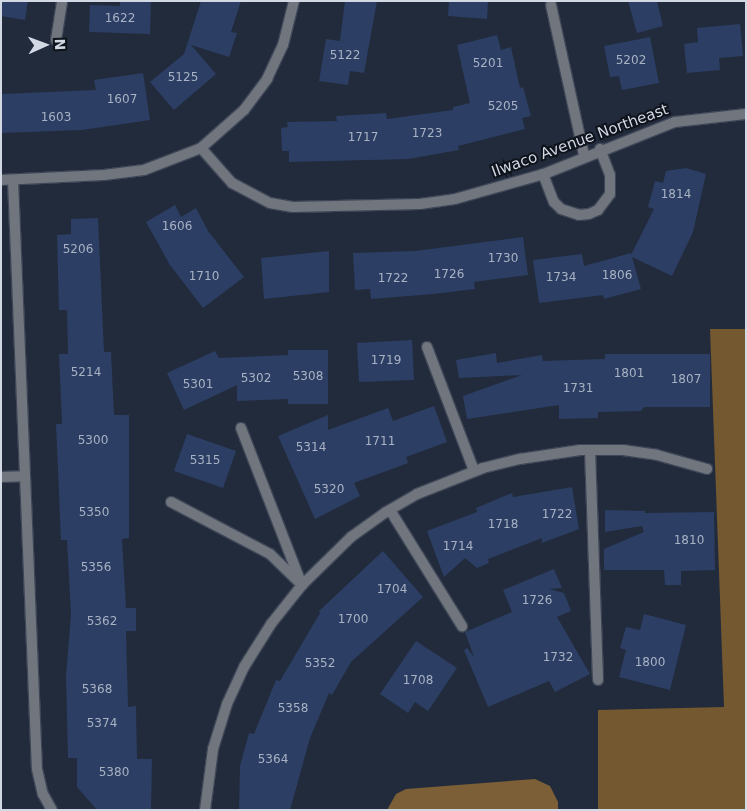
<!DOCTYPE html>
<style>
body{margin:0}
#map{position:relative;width:747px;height:811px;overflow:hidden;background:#222b3c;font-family:"DejaVu Sans",sans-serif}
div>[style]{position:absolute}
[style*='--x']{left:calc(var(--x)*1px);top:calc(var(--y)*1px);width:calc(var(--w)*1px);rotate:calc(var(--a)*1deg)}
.forest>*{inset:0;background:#74582f}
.water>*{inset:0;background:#7c5f36}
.building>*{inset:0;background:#2c3e63}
.roads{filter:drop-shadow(1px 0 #3e4757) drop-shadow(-1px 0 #3e4757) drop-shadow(0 1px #3e4757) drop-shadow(0 -1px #3e4757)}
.service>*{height:10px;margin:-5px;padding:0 5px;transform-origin:5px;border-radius:5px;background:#71757e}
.minor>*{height:10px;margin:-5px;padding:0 5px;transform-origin:5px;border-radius:5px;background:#71757e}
span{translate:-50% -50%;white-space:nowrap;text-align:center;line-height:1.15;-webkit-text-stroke:4px #0f131b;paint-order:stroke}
.number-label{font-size:12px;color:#a8b2c4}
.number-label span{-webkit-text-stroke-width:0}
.street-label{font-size:15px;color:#d2d8e4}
.frame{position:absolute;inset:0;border:2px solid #d2d8e4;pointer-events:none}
.north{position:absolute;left:20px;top:20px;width:50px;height:50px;-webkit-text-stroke:4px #0f131b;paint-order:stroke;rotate:88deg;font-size:14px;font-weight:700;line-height:20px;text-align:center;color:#d2d8e4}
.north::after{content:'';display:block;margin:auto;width:18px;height:22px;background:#d2d8e4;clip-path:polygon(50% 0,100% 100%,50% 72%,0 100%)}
</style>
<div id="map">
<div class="forest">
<div style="clip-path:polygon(710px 329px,746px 329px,746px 810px,598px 810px,598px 710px,724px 707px)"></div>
</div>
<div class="water">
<div style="clip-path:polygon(535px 779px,550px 786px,558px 802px,558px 810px,387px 810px,396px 794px,406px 789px)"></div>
</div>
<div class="building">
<div style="clip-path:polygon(1px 1px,28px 1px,25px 20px,1px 16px)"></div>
<div style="clip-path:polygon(120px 1px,151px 1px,150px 34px,89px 32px,90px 5px,120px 6px)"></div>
<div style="clip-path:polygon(201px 1px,241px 1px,231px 32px,237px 33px,229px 57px,191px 45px,216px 74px,174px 110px,150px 82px,184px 54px)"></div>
<div style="clip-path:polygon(345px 1px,377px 1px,364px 73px,350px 71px,348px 85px,319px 81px,326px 39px,340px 41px)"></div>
<div style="clip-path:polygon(449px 1px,488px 1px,487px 19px,448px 16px)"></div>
<div style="clip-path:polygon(628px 1px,657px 1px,663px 26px,637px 33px)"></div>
<div style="clip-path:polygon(740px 24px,743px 56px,719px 58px,720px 70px,687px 73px,684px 44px,698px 42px,697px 28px)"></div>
<div style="clip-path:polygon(497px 35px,501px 50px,511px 47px,520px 88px,523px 87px,531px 116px,522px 118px,525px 129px,458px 146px,459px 150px,408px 159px,289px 162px,289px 151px,282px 151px,281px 128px,288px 127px,287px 122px,337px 121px,336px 116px,386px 113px,387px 119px,453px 110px,453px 107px,470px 103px,457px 45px)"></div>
<div style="clip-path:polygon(650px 37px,659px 83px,622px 90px,619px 76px,610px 77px,604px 46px)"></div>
<div style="clip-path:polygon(143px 73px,150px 120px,82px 130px,1px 133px,1px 94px,96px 90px,94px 80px)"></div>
<div style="clip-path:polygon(686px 168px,706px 174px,693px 232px,672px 276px,632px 257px,641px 289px,604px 299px,603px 295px,539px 303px,533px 260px,582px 254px,584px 266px,631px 253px,631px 255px,654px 209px,648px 207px,655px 181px,663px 183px,666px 171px)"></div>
<div style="clip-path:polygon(175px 205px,181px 217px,196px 208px,208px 231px,244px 277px,203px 308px,170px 265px,146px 222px)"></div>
<div style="clip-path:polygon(98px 218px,104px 352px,111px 352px,114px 415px,129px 415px,129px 538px,122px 539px,126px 608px,136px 608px,136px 631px,126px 631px,128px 707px,136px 706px,137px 759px,152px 759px,151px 810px,97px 810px,77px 787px,77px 758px,68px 758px,66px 676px,71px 614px,67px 540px,61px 540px,56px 424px,62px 424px,59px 354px,68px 354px,67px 310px,59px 310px,57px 235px,71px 234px,71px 219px)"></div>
<div style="clip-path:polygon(523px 237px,528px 275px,474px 282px,475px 289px,433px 294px,371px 299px,370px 289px,355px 290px,353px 253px,415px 251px)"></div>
<div style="clip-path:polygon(329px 251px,329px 292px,264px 299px,261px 258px)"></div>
<div style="clip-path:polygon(412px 340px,414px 380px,359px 382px,357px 343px)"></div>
<div style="clip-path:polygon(288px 350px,328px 350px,328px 404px,288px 404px,288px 399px,237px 401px,237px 385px,184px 410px,167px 373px,215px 351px,219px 358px,288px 355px)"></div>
<div style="clip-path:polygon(496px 353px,497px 363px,542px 355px,543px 361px,605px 359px,605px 354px,710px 354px,710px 407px,644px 407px,641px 411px,598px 412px,598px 418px,559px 419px,559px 405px,467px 419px,463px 396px,522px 375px,459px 378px,456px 360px)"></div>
<div style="clip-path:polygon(434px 406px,447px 442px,406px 457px,408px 463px,354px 483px,360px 496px,315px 519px,278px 436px,328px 415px,328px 430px,388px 408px,393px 421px)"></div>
<div style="clip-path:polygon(187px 434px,236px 451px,223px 488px,174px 471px)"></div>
<div style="clip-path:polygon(572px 487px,579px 529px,542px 543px,542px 538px,488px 559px,489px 563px,477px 568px,465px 558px,444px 577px,427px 531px,477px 512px,476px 508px,512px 493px,513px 497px)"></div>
<div style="clip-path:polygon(605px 510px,645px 511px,645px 513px,714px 512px,715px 570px,681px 571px,681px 585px,665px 585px,664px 570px,604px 570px,604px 549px,644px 532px,642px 526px,605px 532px)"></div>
<div style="clip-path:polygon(383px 551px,423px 597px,351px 662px,332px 695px,329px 693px,310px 738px,290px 810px,239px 810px,240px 766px,249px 733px,254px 734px,276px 680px,280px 681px,320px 613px,319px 611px)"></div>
<div style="clip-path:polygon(554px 569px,562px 588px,549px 589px,564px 593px,571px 611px,557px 617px,590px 674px,555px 692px,549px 681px,488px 707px,464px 650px,467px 648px,474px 657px,465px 632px,512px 612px,503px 590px)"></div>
<div style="clip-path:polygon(644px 614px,686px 625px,670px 690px,619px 677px,626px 650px,620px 648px,626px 627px,640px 630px)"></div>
<div style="clip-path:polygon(416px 641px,457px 668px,428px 711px,415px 702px,408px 713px,380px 694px)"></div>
</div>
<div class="roads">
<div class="service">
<div style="--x:56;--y:40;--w:39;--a:-81"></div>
<div style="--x:427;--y:347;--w:133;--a:69.2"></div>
<div style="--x:590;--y:450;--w:230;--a:88"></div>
<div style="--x:171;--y:502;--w:112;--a:27.7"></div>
<div style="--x:270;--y:554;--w:45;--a:44.1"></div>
<div style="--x:390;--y:510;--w:137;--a:58.2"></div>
</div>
<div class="minor">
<div style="--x:551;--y:5;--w:154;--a:77.6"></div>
<div style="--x:201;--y:148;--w:47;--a:48.5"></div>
<div style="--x:232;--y:183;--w:43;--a:27.8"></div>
<div style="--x:270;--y:203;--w:23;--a:10"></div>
<div style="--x:293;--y:207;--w:127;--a:-1.4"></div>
<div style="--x:420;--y:204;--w:35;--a:-8"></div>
<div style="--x:455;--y:199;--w:92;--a:-15.7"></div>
<div style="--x:544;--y:174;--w:141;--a:-21.7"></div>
<div style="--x:675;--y:122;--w:71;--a:-6.4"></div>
<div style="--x:543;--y:174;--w:30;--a:69"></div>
<div style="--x:554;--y:202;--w:10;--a:45"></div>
<div style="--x:561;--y:209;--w:19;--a:18"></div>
<div style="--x:579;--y:215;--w:10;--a:-6"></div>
<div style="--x:589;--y:214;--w:10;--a:-24"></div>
<div style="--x:598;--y:210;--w:20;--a:-53"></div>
<div style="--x:610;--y:194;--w:19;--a:-90"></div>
<div style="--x:610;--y:175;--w:28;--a:-111"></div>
<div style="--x:1;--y:180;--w:103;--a:-2.8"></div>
<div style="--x:104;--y:175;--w:40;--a:-7.1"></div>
<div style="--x:144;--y:170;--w:61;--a:-21.1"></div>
<div style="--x:201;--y:148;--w:57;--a:-41.5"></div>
<div style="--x:244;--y:110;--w:39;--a:-53"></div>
<div style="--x:267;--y:79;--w:38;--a:-65"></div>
<div style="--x:283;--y:45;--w:45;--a:-76"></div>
<div style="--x:13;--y:180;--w:589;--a:87.67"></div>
<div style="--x:37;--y:769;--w:26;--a:77"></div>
<div style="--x:43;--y:794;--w:18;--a:61"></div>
<div style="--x:241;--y:428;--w:168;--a:68.8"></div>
<div style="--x:1;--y:477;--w:23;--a:-2"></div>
<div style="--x:205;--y:810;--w:62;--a:-82.5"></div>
<div style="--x:213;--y:749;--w:47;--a:-72.7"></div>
<div style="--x:227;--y:704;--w:41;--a:-65.3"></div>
<div style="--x:244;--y:667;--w:51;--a:-57.9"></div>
<div style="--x:271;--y:624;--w:50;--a:-51.5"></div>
<div style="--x:302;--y:585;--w:69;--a:-44.4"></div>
<div style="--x:351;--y:537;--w:43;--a:-35.5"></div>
<div style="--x:386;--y:512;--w:36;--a:-30"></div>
<div style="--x:417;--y:494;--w:71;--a:-21.5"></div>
<div style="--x:483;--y:468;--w:38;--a:-14"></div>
<div style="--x:520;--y:459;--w:61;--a:-8.5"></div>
<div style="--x:580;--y:450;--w:43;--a:0"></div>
<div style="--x:623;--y:450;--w:34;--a:8"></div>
<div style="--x:657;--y:455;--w:52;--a:15.6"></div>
</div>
</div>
<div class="number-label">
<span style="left:120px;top:19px">1622</span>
<span style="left:345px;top:56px">5122</span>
<span style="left:631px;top:61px">5202</span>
<span style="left:488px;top:64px">5201</span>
<span style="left:183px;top:78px">5125</span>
<span style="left:122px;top:100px">1607</span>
<span style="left:503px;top:107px">5205</span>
<span style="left:56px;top:118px">1603</span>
<span style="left:427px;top:134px">1723</span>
<span style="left:363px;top:138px">1717</span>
<span style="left:676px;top:195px">1814</span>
<span style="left:177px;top:227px">1606</span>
<span style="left:78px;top:250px">5206</span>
<span style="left:503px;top:259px">1730</span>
<span style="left:449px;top:275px">1726</span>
<span style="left:617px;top:276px">1806</span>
<span style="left:204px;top:277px">1710</span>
<span style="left:561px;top:278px">1734</span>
<span style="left:393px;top:279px">1722</span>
<span style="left:386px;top:361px">1719</span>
<span style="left:86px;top:373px">5214</span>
<span style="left:629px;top:374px">1801</span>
<span style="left:308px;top:377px">5308</span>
<span style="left:256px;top:379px">5302</span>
<span style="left:686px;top:380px">1807</span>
<span style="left:198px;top:385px">5301</span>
<span style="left:578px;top:389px">1731</span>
<span style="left:93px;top:441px">5300</span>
<span style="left:380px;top:442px">1711</span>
<span style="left:311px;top:448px">5314</span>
<span style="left:205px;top:461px">5315</span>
<span style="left:329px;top:490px">5320</span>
<span style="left:94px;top:513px">5350</span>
<span style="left:557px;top:515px">1722</span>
<span style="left:503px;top:525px">1718</span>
<span style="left:689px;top:541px">1810</span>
<span style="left:458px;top:547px">1714</span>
<span style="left:96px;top:568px">5356</span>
<span style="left:392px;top:590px">1704</span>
<span style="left:537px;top:601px">1726</span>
<span style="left:353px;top:620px">1700</span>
<span style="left:102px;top:622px">5362</span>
<span style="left:558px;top:658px">1732</span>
<span style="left:650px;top:663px">1800</span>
<span style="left:320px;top:664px">5352</span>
<span style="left:418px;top:681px">1708</span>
<span style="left:97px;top:690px">5368</span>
<span style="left:293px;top:709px">5358</span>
<span style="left:102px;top:724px">5374</span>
<span style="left:273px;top:760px">5364</span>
<span style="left:114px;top:773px">5380</span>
</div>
<div class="street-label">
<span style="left:580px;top:141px;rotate:-20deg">Ilwaco Avenue Northeast</span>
</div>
<div class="frame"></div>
<div class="north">N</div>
</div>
